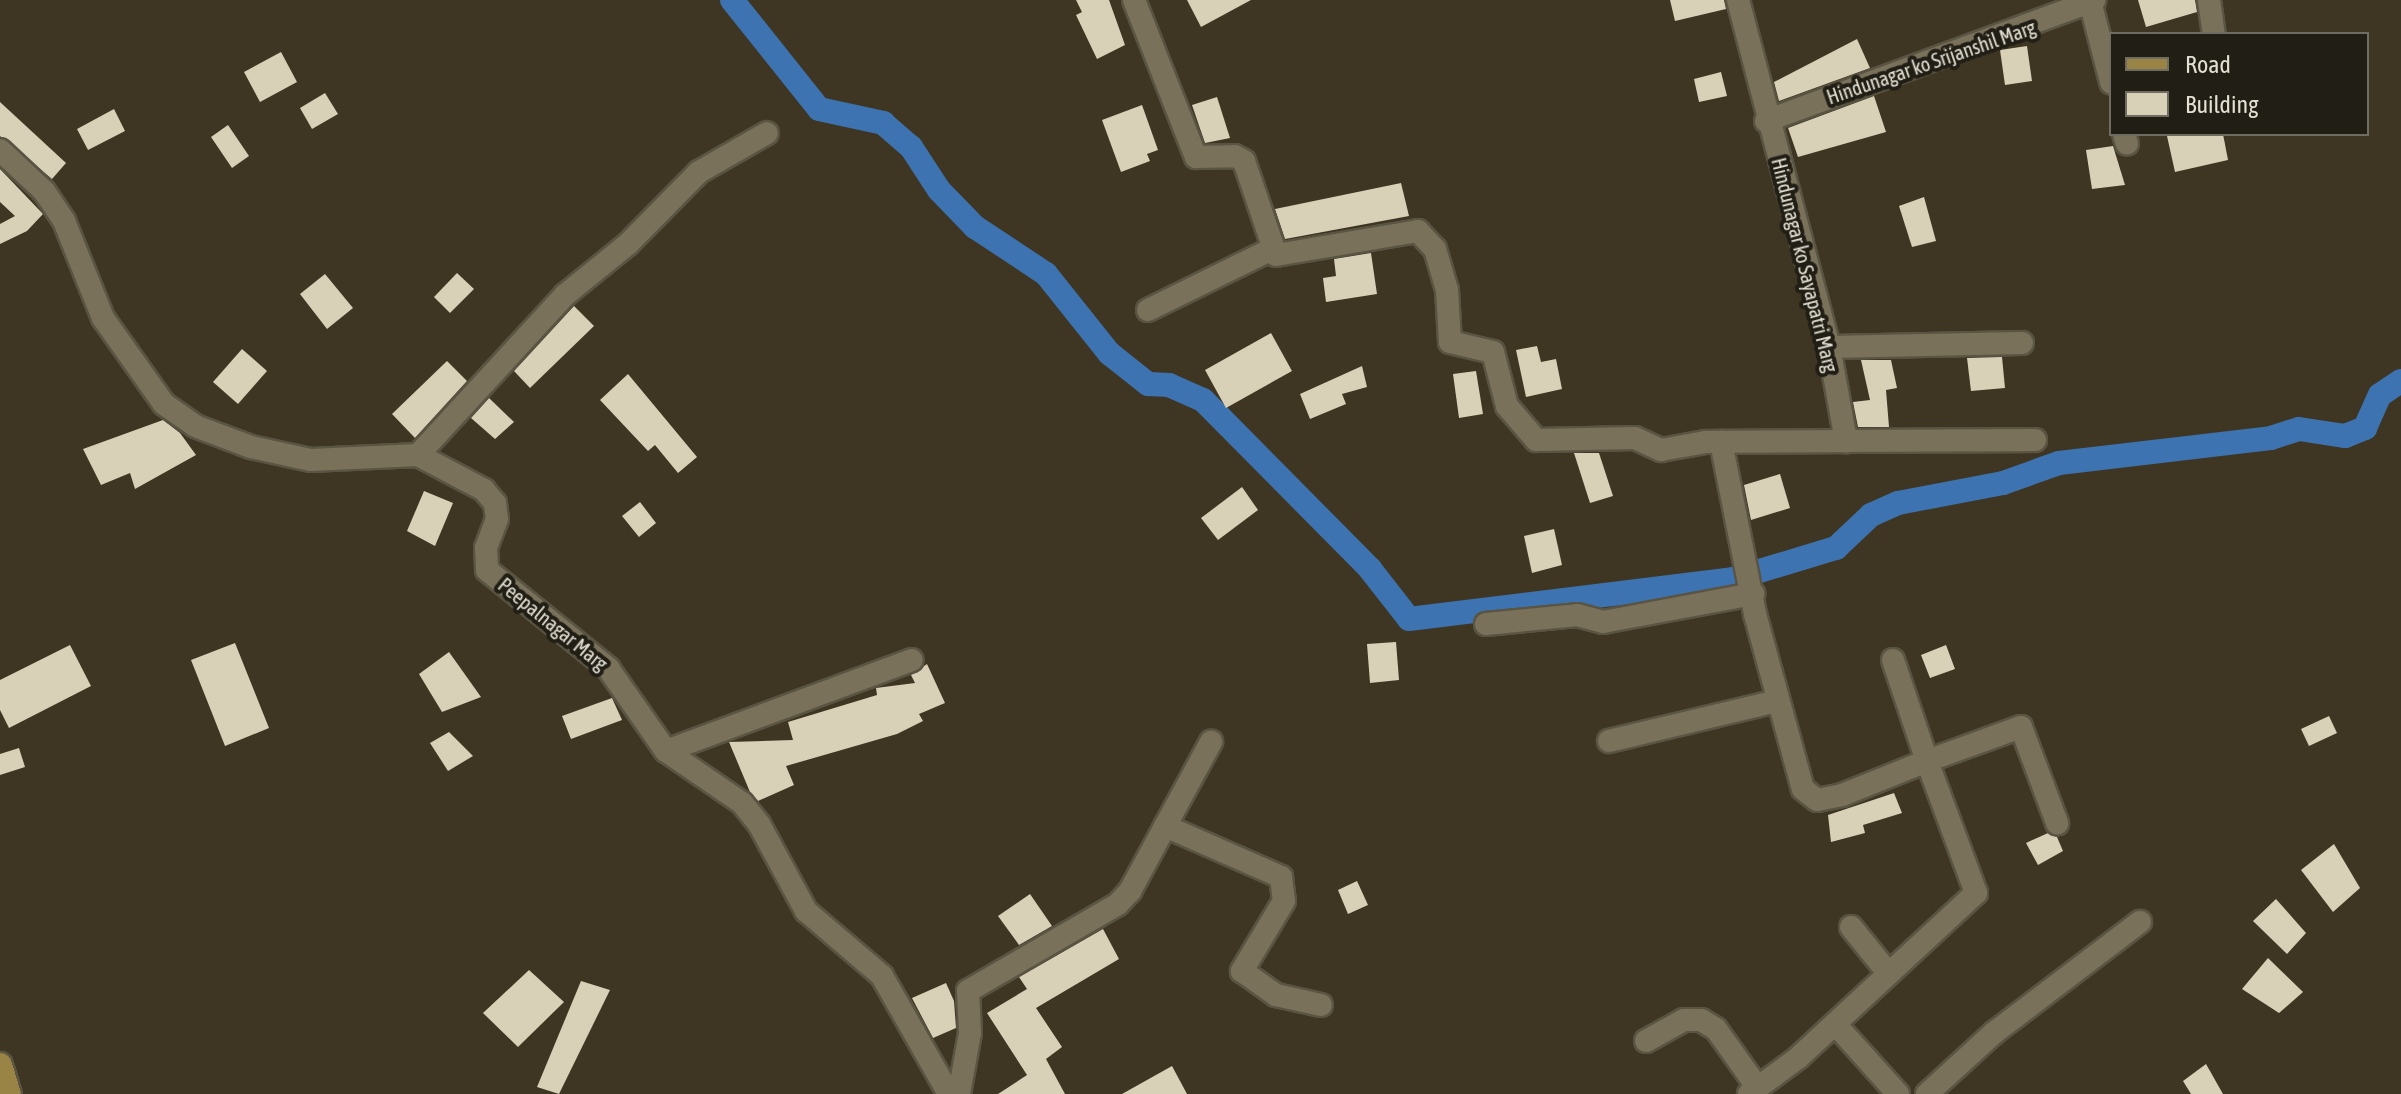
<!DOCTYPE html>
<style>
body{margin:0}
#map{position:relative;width:2401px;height:1094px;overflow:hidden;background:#3e3622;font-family:"Asap Condensed",sans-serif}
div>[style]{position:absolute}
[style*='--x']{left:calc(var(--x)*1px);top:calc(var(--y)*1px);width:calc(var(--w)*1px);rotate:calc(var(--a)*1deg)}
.canal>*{height:24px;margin:-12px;padding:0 12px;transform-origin:12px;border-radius:12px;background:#3c73b0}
.building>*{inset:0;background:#d9d0b8}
.roads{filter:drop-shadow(2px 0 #5a5443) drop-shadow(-2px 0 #5a5443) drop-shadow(0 2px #5a5443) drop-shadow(0 -2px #5a5443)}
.minor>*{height:22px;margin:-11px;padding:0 11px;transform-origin:11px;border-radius:11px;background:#7a715b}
.major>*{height:24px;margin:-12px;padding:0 12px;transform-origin:12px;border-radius:12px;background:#9a8445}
span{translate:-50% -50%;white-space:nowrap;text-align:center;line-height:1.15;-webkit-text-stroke:8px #211e15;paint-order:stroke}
.street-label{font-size:20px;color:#e5e0d4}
.legend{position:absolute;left:2109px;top:32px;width:260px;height:104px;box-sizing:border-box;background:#211e15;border:2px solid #6f6c61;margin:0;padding:10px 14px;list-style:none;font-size:24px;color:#e5e0d4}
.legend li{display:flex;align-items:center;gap:16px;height:40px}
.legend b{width:40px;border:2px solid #6f6c61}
</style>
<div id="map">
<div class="canal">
<div style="--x:732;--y:0;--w:139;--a:51.4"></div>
<div style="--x:819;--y:109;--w:66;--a:12.3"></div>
<div style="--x:883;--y:123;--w:37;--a:41"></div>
<div style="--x:911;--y:147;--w:51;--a:56.9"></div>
<div style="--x:939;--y:190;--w:52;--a:45.8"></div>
<div style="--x:975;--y:227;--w:85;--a:33.5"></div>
<div style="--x:1046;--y:274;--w:101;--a:51.4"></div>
<div style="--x:1109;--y:353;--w:50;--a:38.5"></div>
<div style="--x:1148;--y:384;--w:21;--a:3"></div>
<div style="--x:1169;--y:385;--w:37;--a:24"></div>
<div style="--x:1203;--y:400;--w:238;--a:45.3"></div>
<div style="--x:1370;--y:569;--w:63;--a:52"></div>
<div style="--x:1409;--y:619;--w:326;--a:-7"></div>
<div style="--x:1733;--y:579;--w:108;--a:-16.8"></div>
<div style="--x:1836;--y:548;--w:48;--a:-43.3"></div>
<div style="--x:1871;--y:515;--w:30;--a:-24"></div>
<div style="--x:1898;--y:503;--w:107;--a:-10.8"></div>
<div style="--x:2003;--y:483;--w:59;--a:-19.7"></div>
<div style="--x:2059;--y:463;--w:213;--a:-6.7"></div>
<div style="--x:2271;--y:438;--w:29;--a:-18"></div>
<div style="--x:2299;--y:429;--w:47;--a:8.7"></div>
<div style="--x:2345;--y:436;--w:22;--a:-22"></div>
<div style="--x:2365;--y:428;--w:36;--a:-66"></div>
<div style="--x:2380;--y:395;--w:25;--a:-34"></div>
</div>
<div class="building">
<div style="clip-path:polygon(1076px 0,1109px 0,1125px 45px,1097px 59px,1076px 15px,1082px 12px)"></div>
<div style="clip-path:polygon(1187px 0,1251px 0,1201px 27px)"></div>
<div style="clip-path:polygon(1670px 0,1724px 0,1726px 9px,1675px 21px)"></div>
<div style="clip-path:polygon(2138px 0,2195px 0,2197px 12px,2146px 27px)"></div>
<div style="clip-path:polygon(1857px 39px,1870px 68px,1779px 101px,1774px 82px)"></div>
<div style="clip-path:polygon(2027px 46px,2032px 81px,2005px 85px,2000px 50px)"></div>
<div style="clip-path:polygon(281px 52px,297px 82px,260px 102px,244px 72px)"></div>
<div style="clip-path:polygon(1721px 72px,1727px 96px,1699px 102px,1694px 79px)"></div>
<div style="clip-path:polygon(325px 93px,338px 114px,312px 129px,300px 108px)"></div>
<div style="clip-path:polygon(1874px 96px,1886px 132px,1798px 157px,1788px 128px)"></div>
<div style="clip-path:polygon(1217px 97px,1230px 138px,1205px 143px,1192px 105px)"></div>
<div style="clip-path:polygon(0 102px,66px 163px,52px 179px,0 136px)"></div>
<div style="clip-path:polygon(1142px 105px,1158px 150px,1147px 154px,1150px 161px,1121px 172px,1102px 120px)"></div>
<div style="clip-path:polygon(114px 109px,125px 131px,88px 150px,77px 129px)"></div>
<div style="clip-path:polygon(228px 125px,249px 156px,232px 168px,211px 137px)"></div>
<div style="clip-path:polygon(2177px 134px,2223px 134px,2228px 160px,2175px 172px,2167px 136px)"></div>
<div style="clip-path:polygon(2113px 146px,2125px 185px,2092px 189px,2086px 150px)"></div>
<div style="clip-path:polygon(0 169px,43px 214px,27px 231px,0 244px,0 224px,15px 216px,0 202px)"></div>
<div style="clip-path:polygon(1401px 183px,1409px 216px,1285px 239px,1275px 209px)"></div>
<div style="clip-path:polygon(1924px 197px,1936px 241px,1912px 247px,1899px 206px)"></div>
<div style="clip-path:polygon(1371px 253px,1377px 294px,1326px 302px,1323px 278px,1336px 276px,1334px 259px)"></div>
<div style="clip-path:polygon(457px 273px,474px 289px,450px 313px,434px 297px)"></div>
<div style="clip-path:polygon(325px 274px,353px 308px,327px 329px,300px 294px)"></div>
<div style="clip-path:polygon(574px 306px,594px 326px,530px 388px,514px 371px)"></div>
<div style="clip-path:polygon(1271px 333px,1292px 371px,1226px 408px,1205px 370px)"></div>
<div style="clip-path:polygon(1537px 346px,1541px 362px,1556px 359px,1562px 389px,1526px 397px,1516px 350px)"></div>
<div style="clip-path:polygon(242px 349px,267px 371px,238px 404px,213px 382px)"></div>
<div style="clip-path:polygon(2002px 357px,2005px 388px,1971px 391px,1967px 358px)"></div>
<div style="clip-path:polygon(1861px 360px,1891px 360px,1897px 388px,1886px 390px,1889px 427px,1858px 427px,1853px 402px,1870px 400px)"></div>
<div style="clip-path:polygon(447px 361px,467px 381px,415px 438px,392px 414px)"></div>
<div style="clip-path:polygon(1362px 366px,1367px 387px,1342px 394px,1346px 404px,1310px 419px,1300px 394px)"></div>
<div style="clip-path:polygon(1476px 371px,1483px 414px,1459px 418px,1453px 374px)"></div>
<div style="clip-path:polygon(628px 374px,697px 457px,678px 473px,655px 445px,648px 451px,600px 400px)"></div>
<div style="clip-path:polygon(489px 398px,514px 422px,495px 439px,471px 418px)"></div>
<div style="clip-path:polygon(163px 420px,180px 433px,196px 455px,135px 489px,130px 473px,101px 485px,83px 449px)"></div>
<div style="clip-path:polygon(1574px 453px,1599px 453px,1613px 496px,1590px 503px)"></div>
<div style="clip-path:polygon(1780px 474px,1790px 508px,1751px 520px,1744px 485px)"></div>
<div style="clip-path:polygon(1242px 487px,1258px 510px,1218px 540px,1201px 518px)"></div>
<div style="clip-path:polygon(424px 491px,453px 503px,435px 546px,407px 531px)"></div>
<div style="clip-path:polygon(640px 502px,656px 523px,639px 537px,622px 516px)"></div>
<div style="clip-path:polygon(1554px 529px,1562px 565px,1532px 573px,1524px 536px)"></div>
<div style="clip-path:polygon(1396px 642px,1399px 680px,1370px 683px,1367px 644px)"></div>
<div style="clip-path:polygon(235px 643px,269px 728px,225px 746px,191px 660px)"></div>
<div style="clip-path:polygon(70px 645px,91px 686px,9px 728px,0 710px,0 680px)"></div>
<div style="clip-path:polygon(1946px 645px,1955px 669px,1930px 678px,1921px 655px)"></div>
<div style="clip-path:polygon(449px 652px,481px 697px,442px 712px,419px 674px)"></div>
<div style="clip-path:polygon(927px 664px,945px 703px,919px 714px,923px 721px,897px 734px,786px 766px,794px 785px,758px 801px,750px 792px,729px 742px,793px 740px,788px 722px,877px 695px,876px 688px,915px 683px,911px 675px)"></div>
<div style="clip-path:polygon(612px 698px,622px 720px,571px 739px,562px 716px)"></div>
<div style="clip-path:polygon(2329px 716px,2337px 733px,2309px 746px,2301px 729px)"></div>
<div style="clip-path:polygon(449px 732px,473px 756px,448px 771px,430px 743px)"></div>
<div style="clip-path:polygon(19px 748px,25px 767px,0 775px,0 754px)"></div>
<div style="clip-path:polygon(1894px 793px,1902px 813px,1863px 825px,1865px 833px,1831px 842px,1828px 815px)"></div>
<div style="clip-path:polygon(2048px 833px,2057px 837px,2063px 851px,2038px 865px,2026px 843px)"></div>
<div style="clip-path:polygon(2334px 844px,2360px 888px,2333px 912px,2301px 870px)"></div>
<div style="clip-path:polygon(1357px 881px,1368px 905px,1348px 914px,1338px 890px)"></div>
<div style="clip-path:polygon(1030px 894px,1052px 926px,1019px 945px,998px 916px)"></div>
<div style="clip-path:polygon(2276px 899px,2306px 933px,2287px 954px,2253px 921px)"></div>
<div style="clip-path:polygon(1103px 929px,1119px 959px,1036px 1008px,1062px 1047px,1046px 1059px,1065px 1094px,998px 1094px,1027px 1075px,987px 1013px,1027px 989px,1019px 977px)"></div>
<div style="clip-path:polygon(2268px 958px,2303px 992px,2279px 1013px,2242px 989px)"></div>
<div style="clip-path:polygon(529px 970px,564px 1002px,518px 1047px,483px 1013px)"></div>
<div style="clip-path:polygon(581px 981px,610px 990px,559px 1094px,537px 1087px)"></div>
<div style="clip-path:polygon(946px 983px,954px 1001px,956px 1028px,933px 1038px,912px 998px)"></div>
<div style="clip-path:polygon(2206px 1064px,2223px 1094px,2191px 1094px,2183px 1081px)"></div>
<div style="clip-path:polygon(1172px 1066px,1187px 1094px,1122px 1094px)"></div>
</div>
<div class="roads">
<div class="minor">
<div style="--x:1134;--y:0;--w:169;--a:68.5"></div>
<div style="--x:1196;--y:157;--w:39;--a:-1"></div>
<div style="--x:1235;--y:156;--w:10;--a:29"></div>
<div style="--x:1244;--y:161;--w:99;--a:71.2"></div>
<div style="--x:1276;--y:255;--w:144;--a:-9.6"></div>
<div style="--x:1418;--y:231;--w:25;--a:47"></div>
<div style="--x:1435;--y:249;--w:43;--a:73.7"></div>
<div style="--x:1447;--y:290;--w:52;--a:86.7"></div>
<div style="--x:1450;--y:342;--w:44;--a:13.1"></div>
<div style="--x:1493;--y:352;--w:56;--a:75.5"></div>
<div style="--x:1507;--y:406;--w:45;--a:49.5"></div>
<div style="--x:1536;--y:440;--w:99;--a:-1.2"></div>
<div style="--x:1635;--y:438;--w:29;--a:25"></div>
<div style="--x:1661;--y:450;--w:46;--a:-10.1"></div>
<div style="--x:1706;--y:442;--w:140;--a:-0.4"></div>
<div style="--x:1738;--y:0;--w:359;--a:75.3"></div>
<div style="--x:1829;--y:347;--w:96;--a:79.7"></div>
<div style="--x:1846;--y:441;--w:189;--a:-0.3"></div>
<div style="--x:2209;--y:0;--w:34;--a:82"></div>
<div style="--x:2091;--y:5;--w:80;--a:75.4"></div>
<div style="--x:1766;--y:121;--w:350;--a:-20.2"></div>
<div style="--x:2124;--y:134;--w:10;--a:73"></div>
<div style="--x:0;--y:150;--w:60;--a:43"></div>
<div style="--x:44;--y:191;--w:36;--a:56"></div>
<div style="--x:64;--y:221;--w:105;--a:68.1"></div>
<div style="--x:103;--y:318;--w:105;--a:54.7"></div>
<div style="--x:164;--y:404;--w:38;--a:35"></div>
<div style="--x:195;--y:426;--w:60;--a:20.6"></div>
<div style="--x:251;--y:447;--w:61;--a:12.2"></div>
<div style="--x:311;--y:460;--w:107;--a:-2.7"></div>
<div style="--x:418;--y:455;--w:75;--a:27.9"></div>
<div style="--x:484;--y:490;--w:17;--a:50"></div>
<div style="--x:495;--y:503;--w:16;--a:83"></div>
<div style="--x:497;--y:519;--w:31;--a:111"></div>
<div style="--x:486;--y:548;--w:22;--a:87"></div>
<div style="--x:487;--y:570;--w:156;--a:39"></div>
<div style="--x:608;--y:668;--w:101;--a:55.1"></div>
<div style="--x:666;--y:751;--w:92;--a:34.4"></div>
<div style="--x:742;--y:803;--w:27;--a:51"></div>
<div style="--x:759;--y:824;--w:99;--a:61.6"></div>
<div style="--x:806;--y:911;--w:100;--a:40.5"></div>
<div style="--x:882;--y:976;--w:136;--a:60.4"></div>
<div style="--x:1148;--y:310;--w:138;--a:-26.2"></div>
<div style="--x:1829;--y:347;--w:193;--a:-1.2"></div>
<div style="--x:1721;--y:442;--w:175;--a:78.8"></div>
<div style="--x:1755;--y:614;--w:181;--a:74.7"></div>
<div style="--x:1803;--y:789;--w:18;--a:38"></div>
<div style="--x:1817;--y:800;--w:25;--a:-11"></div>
<div style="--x:1842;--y:795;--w:92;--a:-21.8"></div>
<div style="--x:1927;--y:761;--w:141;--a:69.6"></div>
<div style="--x:1976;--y:893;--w:243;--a:137.2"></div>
<div style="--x:1798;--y:1058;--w:61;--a:143.7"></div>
<div style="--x:418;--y:455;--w:217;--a:-47.4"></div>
<div style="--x:565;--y:295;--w:81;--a:-39"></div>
<div style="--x:628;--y:244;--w:101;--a:-45.4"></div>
<div style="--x:699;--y:172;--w:78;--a:-29.8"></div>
<div style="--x:1486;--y:624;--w:91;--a:-5.6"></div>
<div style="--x:1577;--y:615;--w:27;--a:15"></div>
<div style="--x:1603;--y:622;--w:153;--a:-10.6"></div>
<div style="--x:1893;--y:660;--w:107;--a:71.4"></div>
<div style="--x:1927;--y:761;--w:100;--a:-19.9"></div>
<div style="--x:2021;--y:727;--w:103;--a:69.4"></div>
<div style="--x:1609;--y:741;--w:173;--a:-13.4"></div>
<div style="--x:666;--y:751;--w:262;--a:-20.3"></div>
<div style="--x:1165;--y:826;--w:127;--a:23.7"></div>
<div style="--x:1281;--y:877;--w:24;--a:83"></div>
<div style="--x:1284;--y:901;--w:82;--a:121"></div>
<div style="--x:1242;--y:971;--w:42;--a:35.2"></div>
<div style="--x:1276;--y:995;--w:46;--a:12.5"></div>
<div style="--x:1851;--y:927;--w:60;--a:51"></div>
<div style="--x:1836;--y:1025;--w:93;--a:48.1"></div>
<div style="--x:1646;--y:1041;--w:43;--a:-28.9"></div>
<div style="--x:1684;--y:1020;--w:17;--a:0"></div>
<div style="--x:1701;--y:1020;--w:17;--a:31"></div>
<div style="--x:1716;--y:1029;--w:72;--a:54.6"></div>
<div style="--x:959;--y:1094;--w:62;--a:-79.8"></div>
<div style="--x:970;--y:1033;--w:42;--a:-92.7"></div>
<div style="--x:968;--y:991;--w:173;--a:-30.1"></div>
<div style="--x:1118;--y:904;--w:18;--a:-47"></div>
<div style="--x:1130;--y:891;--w:170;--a:-61.5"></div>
<div style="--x:1927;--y:1094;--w:92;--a:-42.4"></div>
<div style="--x:1995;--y:1032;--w:182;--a:-37.2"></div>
</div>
<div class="major">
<div style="--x:0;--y:1065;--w:30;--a:73"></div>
</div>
</div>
<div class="street-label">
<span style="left:1931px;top:62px;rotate:-19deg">Hindunagar ko Srijanshil Marg</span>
<span style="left:1805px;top:265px;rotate:76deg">Hindunagar ko Sayapatri Marg</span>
<span style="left:553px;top:624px;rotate:39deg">Peepalnagar Marg</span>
</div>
<ul class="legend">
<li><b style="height:10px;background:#9a8445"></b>Road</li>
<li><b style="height:22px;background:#d9d0b8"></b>Building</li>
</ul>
</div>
